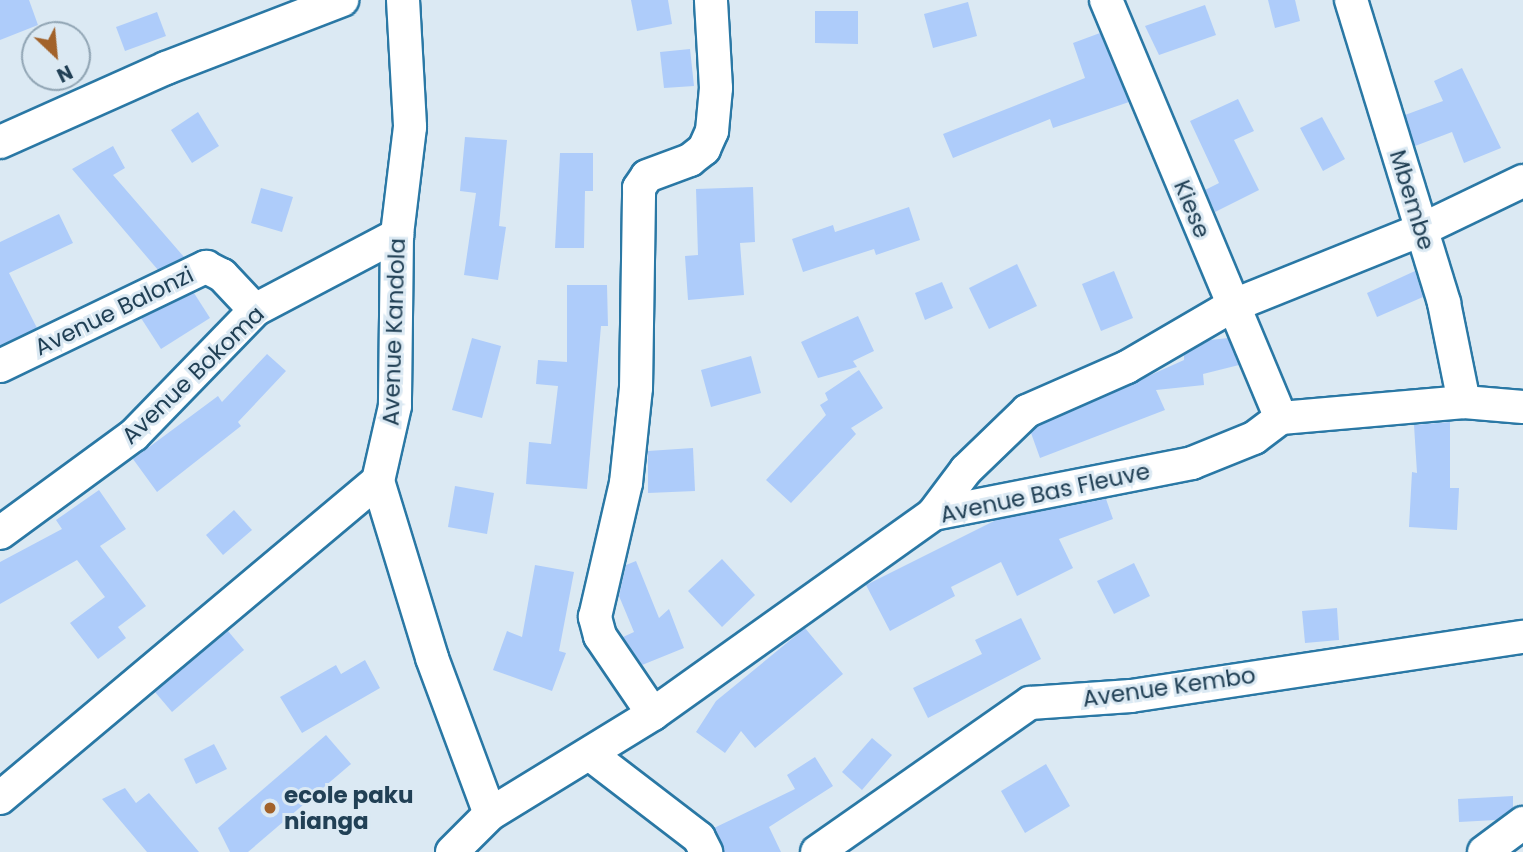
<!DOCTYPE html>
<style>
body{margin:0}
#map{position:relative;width:1523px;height:852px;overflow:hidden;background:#dbe9f3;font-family:Poppins,sans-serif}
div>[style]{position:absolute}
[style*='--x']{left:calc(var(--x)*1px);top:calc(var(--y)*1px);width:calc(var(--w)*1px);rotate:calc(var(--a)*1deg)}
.building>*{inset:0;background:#aeccfa}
.roads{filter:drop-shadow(2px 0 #2a78a5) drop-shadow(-2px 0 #2a78a5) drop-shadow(0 2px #2a78a5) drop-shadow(0 -2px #2a78a5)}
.minor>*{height:32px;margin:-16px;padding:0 16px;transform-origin:16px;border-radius:16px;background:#fff}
.dots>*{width:19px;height:19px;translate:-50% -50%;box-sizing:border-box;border:4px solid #dbe9f3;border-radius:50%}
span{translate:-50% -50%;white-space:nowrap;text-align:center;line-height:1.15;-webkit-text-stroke:6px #dbe9f3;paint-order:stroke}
.street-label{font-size:23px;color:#214055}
.poi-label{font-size:23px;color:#214055;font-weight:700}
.left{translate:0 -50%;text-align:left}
.north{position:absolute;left:21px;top:21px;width:70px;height:70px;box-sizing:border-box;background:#dbe9f3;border:2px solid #91a5b4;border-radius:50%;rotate:154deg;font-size:19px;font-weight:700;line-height:28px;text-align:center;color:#214055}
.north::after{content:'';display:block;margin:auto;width:24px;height:32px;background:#a2622a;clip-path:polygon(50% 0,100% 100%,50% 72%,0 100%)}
</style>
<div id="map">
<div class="building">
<div style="clip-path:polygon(0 0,29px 0,38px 25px,0 40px)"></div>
<div style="clip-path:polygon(631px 0,668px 0,672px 24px,637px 31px)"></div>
<div style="clip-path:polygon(1268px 0,1295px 0,1300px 21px,1275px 28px)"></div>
<div style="clip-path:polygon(968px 2px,977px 36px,933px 48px,924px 14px)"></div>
<div style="clip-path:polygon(1205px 5px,1216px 35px,1159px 55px,1145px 26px)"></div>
<div style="clip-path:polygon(815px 11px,858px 11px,858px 44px,815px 43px)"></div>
<div style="clip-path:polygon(157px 12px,166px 36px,125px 51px,116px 27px)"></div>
<div style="clip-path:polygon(1100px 33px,1129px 102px,1053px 128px,1050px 119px,953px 158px,943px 134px,1085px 78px,1073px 43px)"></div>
<div style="clip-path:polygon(690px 49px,694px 86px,664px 88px,660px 52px)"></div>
<div style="clip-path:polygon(1462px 68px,1501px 148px,1464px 163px,1452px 132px,1415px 146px,1405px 115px,1443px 101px,1434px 81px)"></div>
<div style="clip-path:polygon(1238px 99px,1254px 131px,1234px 140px,1259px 190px,1215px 212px,1205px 190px,1219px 183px,1190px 121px)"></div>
<div style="clip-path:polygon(198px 112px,219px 146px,192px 163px,171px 130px)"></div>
<div style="clip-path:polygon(1322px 117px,1345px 159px,1323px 171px,1300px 128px)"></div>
<div style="clip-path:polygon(465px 137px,507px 140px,499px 226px,506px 227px,498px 280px,464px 275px,476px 193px,460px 191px)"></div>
<div style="clip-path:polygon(113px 146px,125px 168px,113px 175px,184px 257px,158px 270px,72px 169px)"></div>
<div style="clip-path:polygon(560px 153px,593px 153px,593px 191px,585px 191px,584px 248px,555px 248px)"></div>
<div style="clip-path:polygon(753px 187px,755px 242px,740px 243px,744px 295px,688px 300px,685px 256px,698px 255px,696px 189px)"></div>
<div style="clip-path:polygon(261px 188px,293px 197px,282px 232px,251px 223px)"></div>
<div style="clip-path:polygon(909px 207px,920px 240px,876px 255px,874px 249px,803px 272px,792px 239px,833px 225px,835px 232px)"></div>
<div style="clip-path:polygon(59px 214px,73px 243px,9px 273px,37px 328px,0 346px,0 242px)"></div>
<div style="clip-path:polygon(1017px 264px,1037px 306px,989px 329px,969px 288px)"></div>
<div style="clip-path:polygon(1114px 271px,1133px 318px,1101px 331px,1082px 284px)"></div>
<div style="clip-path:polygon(1415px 271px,1423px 297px,1377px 317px,1367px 293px)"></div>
<div style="clip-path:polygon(942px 282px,953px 308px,925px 320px,915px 293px)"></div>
<div style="clip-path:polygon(567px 285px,607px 285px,608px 326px,601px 326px,587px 489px,526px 484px,529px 442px,551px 444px,558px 386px,536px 384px,538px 360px,567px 362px)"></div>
<div style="clip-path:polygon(194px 293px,210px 318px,161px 349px,141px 318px)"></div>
<div style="clip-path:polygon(858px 316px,874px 351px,853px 361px,857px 367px,818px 378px,801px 342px)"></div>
<div style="clip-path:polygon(472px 338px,501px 346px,482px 418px,452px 410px)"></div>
<div style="clip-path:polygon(1228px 338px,1239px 365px,1203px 374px,1204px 385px,1156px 390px,1165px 410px,1040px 458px,1031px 433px,1037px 426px,1184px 360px,1184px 355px,1210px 340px)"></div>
<div style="clip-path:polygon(267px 354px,286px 371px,238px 422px,241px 426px,157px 492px,133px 459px,218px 396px,222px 402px)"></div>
<div style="clip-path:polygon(751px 356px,761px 393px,711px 407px,701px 370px)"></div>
<div style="clip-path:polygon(859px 370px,883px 408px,851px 428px,856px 434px,791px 503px,766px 480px,826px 415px,820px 405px,828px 400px,825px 393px)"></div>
<div style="clip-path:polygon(1450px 422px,1450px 488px,1459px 488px,1457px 530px,1409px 527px,1412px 472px,1417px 473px,1414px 425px)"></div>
<div style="clip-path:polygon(693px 448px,695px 491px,648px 493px,648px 451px)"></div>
<div style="clip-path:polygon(455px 486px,494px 493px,487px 534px,448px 527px)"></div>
<div style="clip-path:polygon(99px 490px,126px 529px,100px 546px,146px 606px,118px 627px,126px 638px,98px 659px,70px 623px,105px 597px,77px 560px,0 604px,0 562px,62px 529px,56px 520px)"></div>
<div style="clip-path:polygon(1106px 499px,1113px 519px,1059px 539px,1073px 568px,1017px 596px,1001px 562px,951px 587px,955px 596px,890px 631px,866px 585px,996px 520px)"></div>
<div style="clip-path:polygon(234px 510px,252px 530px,223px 555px,206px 535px)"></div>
<div style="clip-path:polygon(722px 559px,755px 595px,722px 627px,688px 591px)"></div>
<div style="clip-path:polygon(636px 561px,659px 618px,669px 609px,684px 648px,642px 665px,623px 637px,634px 632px,619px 596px,626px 565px)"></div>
<div style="clip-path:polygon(1134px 563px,1150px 596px,1114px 614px,1097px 581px)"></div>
<div style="clip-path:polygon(535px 565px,574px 572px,559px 651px,566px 653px,552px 691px,493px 670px,507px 631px,522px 637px)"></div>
<div style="clip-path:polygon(1337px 608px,1339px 640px,1305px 643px,1302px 611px)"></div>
<div style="clip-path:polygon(1021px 618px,1041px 659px,928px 718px,913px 688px,982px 654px,975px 640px)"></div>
<div style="clip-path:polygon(805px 628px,843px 674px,755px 748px,741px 731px,725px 753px,696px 732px,716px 701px)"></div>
<div style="clip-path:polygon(228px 631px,244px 650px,172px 712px,155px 692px)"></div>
<div style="clip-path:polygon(365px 660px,380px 688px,302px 733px,280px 697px,336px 665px,341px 674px)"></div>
<div style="clip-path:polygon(326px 735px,351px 764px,248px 852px,230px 852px,218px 828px)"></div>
<div style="clip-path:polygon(872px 738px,892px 755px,862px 790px,842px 772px)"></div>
<div style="clip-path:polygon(214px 744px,227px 769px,196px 784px,184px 759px)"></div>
<div style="clip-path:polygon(815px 757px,833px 786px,769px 827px,781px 852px,724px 852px,714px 828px,795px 789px,787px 775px)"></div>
<div style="clip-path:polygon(1046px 764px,1070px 806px,1025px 833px,1001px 791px)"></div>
<div style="clip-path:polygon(125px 788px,136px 803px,149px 793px,199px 852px,147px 852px,102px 799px)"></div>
<div style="clip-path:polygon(1513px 796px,1513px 808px,1496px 820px,1459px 822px,1458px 799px)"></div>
</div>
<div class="roads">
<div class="minor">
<div style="--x:403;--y:0;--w:127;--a:86.8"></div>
<div style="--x:410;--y:127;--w:109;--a:96.9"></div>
<div style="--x:397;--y:235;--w:171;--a:90.7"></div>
<div style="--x:395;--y:406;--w:77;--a:102.8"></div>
<div style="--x:378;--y:481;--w:185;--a:73"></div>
<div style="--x:432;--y:658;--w:166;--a:69.6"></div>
<div style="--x:1106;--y:0;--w:453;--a:67.3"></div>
<div style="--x:1351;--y:0;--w:317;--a:72.9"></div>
<div style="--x:1444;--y:303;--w:101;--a:78.6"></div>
<div style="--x:0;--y:142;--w:182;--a:-24"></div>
<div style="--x:166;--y:68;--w:189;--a:-21.1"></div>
<div style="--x:0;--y:366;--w:229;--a:-25.7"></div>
<div style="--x:206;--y:267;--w:18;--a:27"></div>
<div style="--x:222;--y:275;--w:48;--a:46.7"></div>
<div style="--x:933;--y:514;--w:55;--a:-53.1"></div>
<div style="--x:966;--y:470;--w:85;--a:-44"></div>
<div style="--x:1027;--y:411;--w:109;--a:-23.7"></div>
<div style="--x:1127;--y:367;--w:121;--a:-30.2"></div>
<div style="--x:1232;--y:306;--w:204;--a:-21.9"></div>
<div style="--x:1421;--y:230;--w:113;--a:-25.7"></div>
<div style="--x:0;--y:533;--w:166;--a:-36.2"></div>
<div style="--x:134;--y:435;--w:174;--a:-45.9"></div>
<div style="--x:255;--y:310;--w:161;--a:-27.8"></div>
<div style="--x:653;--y:714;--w:94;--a:-124.2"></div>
<div style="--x:600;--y:636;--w:20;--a:-105"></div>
<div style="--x:595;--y:617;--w:138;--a:-77"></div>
<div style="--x:626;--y:483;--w:96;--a:-84"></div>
<div style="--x:636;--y:388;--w:200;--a:-89.1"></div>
<div style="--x:639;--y:188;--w:14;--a:-56"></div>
<div style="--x:647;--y:176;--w:46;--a:-20.4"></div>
<div style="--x:690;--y:160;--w:18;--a:-38"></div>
<div style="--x:704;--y:149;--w:20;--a:-66"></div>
<div style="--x:712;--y:131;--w:43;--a:-84.7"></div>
<div style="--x:716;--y:88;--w:88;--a:-93.3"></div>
<div style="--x:591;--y:755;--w:136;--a:37.5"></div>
<div style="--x:699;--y:838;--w:16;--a:63"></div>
<div style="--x:0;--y:798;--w:493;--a:-40"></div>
<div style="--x:452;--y:852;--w:54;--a:-45"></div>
<div style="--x:490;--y:814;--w:191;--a:-31.5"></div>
<div style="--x:653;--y:714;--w:344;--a:-35.5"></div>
<div style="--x:933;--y:514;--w:264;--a:-11.1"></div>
<div style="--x:1192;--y:463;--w:67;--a:-22"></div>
<div style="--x:1254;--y:438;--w:34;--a:-37"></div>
<div style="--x:1281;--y:418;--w:184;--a:-5"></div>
<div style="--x:1464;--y:402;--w:59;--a:4.8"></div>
<div style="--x:817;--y:852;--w:260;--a:-35"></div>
<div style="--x:1030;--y:703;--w:101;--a:-4"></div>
<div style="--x:1131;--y:696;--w:396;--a:-8.6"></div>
<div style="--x:1484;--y:852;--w:49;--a:-36.6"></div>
</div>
</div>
<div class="dots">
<div style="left:270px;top:808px;background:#a2622a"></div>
</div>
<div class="street-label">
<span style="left:1412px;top:200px;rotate:73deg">Mbembe</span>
<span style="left:1192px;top:209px;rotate:68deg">Kiese</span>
<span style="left:114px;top:311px;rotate:-26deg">Avenue Balonzi</span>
<span style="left:394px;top:332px;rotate:-88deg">Avenue Kandola</span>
<span style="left:193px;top:375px;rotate:-44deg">Avenue Bokoma</span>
<span style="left:1045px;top:493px;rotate:-12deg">Avenue Bas Fleuve</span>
<span style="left:1169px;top:687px;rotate:-8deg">Avenue Kembo</span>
</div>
<div class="poi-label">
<span class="left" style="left:284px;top:808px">ecole paku<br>nianga</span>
</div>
<div class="north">N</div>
</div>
